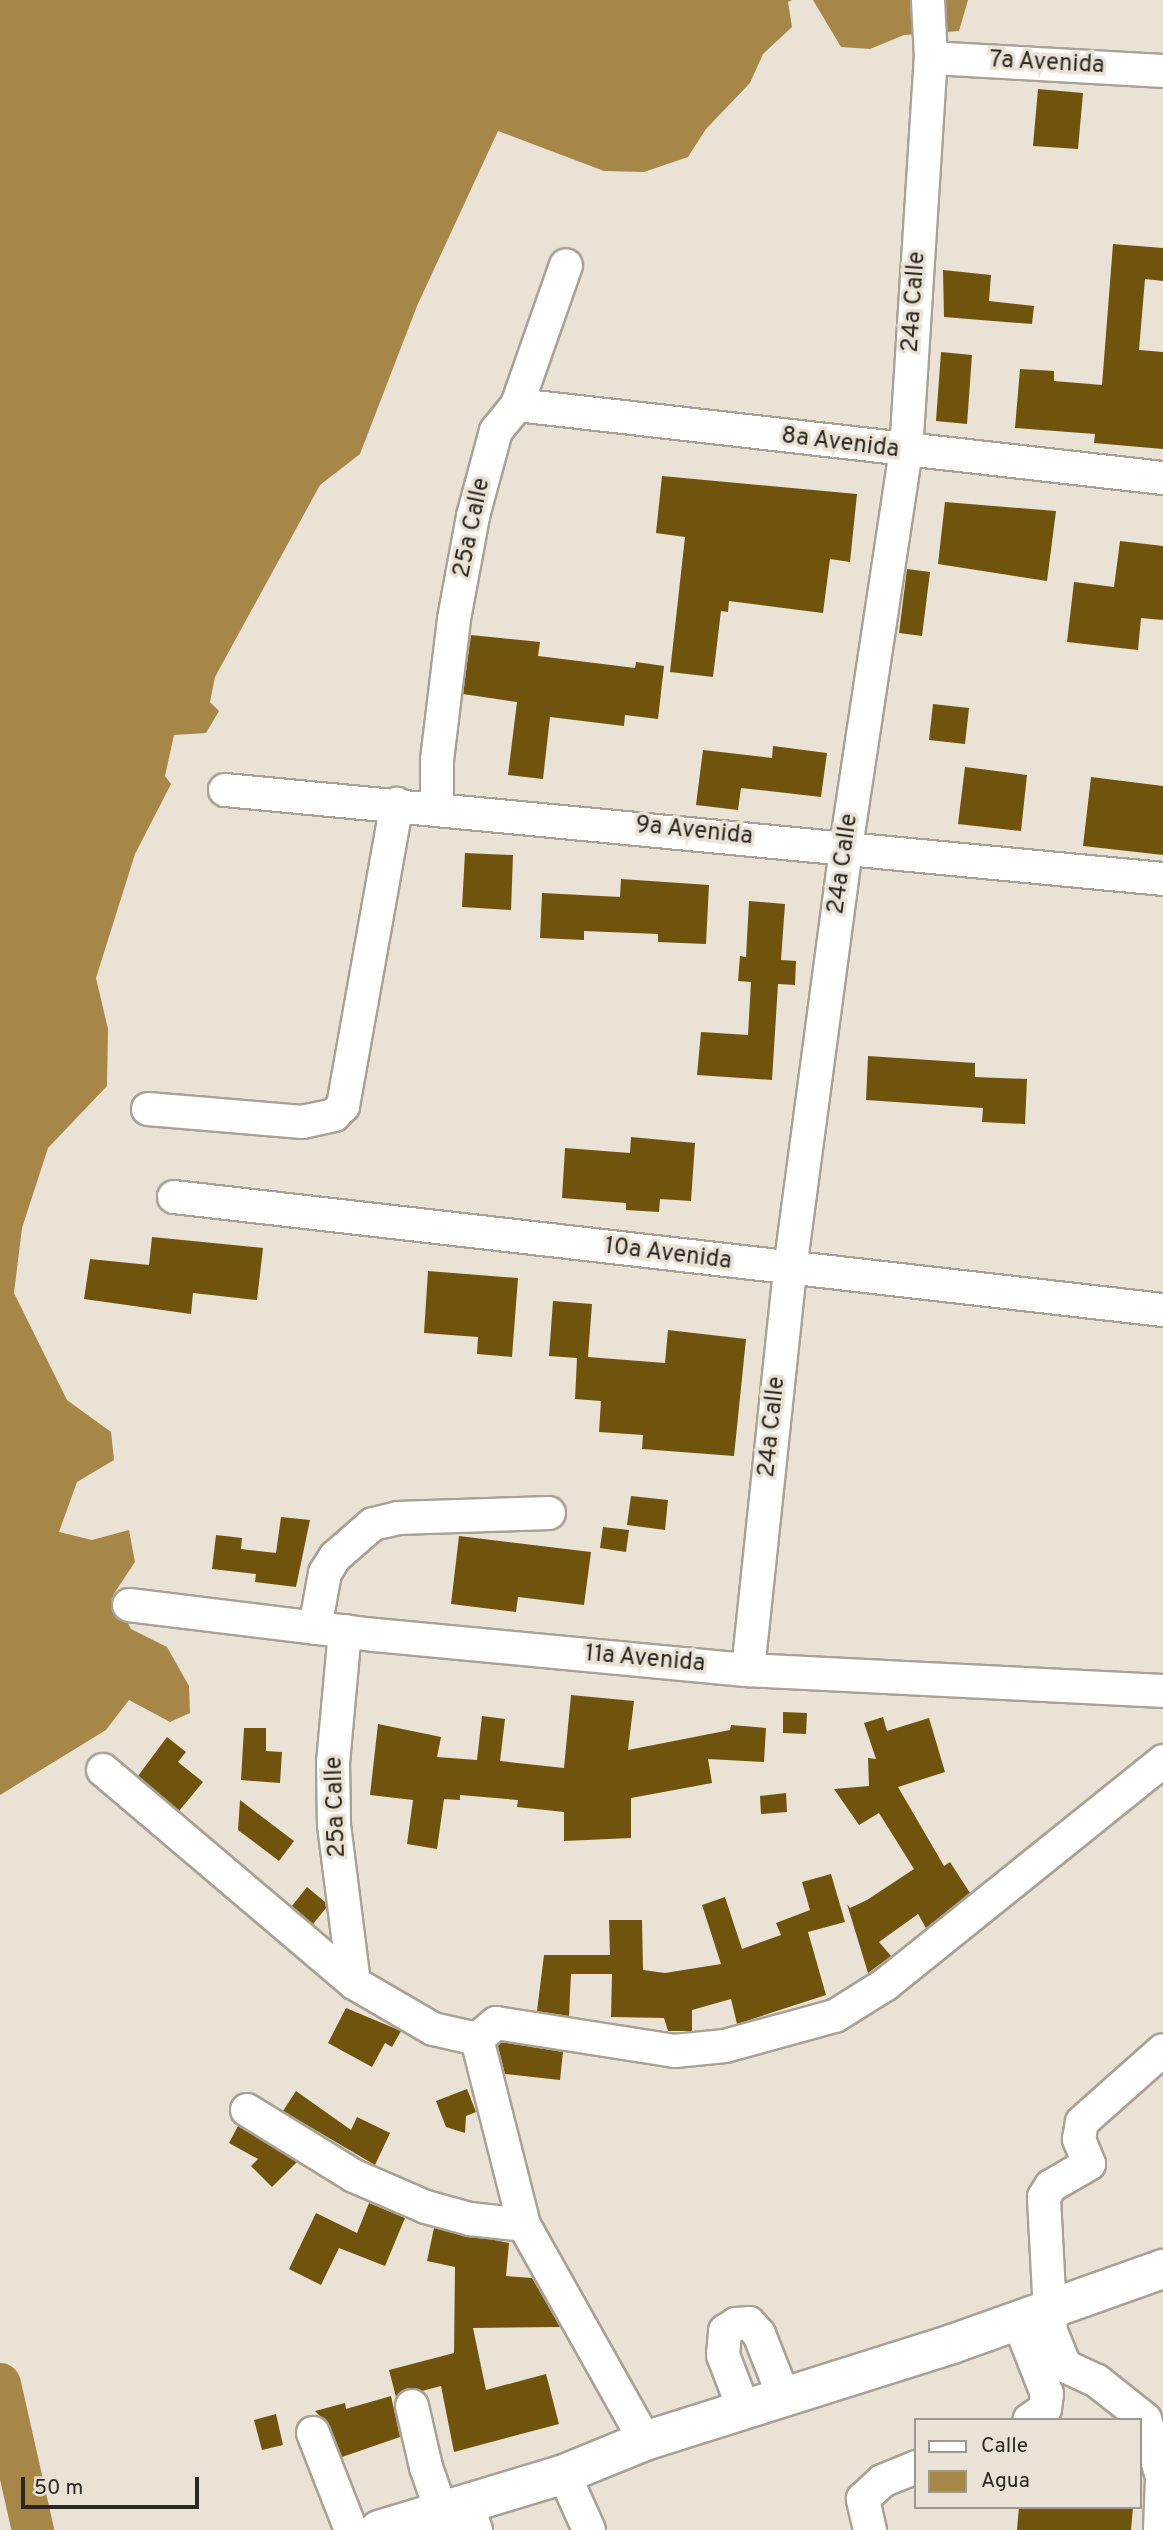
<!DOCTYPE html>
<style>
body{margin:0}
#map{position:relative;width:1163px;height:2530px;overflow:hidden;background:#eae3d5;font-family:Overpass,sans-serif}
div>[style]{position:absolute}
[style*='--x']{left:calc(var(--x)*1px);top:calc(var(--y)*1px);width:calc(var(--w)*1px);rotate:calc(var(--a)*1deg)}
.water>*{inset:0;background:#a68748}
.river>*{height:42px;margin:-21px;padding:0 21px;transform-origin:21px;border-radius:21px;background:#a68748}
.building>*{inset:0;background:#70530c}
.roads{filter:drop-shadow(2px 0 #a8a194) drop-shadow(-2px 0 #a8a194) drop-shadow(0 2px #a8a194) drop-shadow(0 -2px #a8a194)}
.minor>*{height:32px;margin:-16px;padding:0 16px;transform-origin:16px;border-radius:16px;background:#fff}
.major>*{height:38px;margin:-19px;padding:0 19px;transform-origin:19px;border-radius:19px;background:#fff}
span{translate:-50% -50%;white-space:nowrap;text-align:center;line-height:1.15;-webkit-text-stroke:7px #eae3d5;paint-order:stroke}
.street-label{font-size:24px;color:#2b2823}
.legend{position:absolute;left:914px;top:2418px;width:228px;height:91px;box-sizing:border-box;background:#eae3d5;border:2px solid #9e988e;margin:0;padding:9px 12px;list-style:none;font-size:21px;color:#2b2823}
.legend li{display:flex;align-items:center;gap:14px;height:35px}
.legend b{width:35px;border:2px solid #9e988e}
.scale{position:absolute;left:21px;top:2477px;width:178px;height:32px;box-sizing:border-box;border:4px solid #2b2823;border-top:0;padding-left:9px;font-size:21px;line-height:24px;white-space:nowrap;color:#2b2823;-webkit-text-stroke:5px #eae3d5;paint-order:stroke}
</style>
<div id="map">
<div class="water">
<div style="clip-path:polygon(0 0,792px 0,788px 2px,792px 27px,763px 54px,750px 83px,706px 129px,688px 157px,644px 172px,604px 171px,498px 131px,417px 306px,360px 454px,320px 485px,215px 677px,210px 702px,219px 711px,206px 733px,174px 735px,165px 776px,171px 784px,135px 854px,96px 978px,108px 1029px,107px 1086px,48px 1148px,22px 1228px,14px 1293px,67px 1400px,111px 1432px,114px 1460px,77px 1482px,59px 1532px,92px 1540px,129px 1530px,135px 1562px,113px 1595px,131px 1629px,167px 1647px,189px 1686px,190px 1713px,170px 1722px,129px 1700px,106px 1730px,0 1795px)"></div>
<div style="clip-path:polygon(813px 0,968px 0,959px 31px,904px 35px,870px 49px,841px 47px)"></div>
</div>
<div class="river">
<div style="--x:0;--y:2384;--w:150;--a:77.3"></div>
</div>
<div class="building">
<div style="clip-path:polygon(1038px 89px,1083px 93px,1078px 149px,1033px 146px)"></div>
<div style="clip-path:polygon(1113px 244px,1163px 248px,1163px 281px,1145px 279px,1139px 350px,1163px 352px,1163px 449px,1094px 443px,1095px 434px,1015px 428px,1020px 369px,1054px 371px,1054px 381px,1102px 385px)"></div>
<div style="clip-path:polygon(943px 270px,991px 275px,989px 301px,1034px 306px,1032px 324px,944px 317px)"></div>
<div style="clip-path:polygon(941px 352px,972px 355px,967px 424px,936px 421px)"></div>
<div style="clip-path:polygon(662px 476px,857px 494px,850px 562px,830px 559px,823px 613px,729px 601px,728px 612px,721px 611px,713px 677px,670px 672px,685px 537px,656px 533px)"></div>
<div style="clip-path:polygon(945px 502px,1056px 511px,1047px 581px,938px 564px)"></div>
<div style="clip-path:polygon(1120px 541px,1163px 546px,1163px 620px,1141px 618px,1138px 650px,1067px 642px,1074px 582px,1114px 587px)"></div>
<div style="clip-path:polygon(907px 569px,930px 572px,922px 636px,899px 633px)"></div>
<div style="clip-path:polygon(471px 635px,540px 642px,538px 656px,635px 668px,636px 662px,664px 666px,658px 719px,625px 715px,624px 726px,550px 717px,543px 779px,508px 775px,517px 702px,463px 694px)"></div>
<div style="clip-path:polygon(933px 704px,969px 708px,965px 744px,929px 740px)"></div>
<div style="clip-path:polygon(773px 746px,827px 753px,821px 797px,741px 788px,738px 810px,696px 805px,703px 750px,772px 758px)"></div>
<div style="clip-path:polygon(965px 767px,1027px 775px,1021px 831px,958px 824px)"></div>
<div style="clip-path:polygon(1091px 777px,1163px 786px,1163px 855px,1083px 846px)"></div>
<div style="clip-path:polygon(465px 853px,513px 855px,511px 910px,462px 907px)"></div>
<div style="clip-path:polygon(621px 879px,709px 885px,706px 944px,658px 942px,658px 934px,584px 931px,584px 940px,540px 938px,542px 893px,620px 897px)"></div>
<div style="clip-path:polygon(749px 901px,785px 904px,781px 960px,796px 961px,795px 985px,778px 984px,772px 1080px,697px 1075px,701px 1032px,748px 1035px,751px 982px,738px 981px,740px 956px,746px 957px)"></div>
<div style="clip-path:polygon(868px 1056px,975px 1063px,975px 1077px,1027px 1079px,1025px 1124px,982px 1122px,983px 1108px,866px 1100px)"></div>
<div style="clip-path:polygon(631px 1137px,695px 1143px,691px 1201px,660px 1199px,659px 1212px,626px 1210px,626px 1203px,562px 1198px,565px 1148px,630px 1153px)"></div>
<div style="clip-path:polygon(152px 1237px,263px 1248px,257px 1300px,193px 1293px,191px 1314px,84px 1299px,90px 1259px,149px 1265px)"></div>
<div style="clip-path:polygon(428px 1271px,518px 1278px,512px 1357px,477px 1354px,478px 1337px,424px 1333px)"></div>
<div style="clip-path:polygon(553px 1301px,592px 1304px,588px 1357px,665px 1363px,668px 1330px,746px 1339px,734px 1456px,642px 1449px,643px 1435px,599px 1432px,601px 1401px,575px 1399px,577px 1358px,549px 1356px)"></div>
<div style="clip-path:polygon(631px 1496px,668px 1500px,665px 1530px,627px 1525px)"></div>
<div style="clip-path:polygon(281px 1517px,310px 1520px,296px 1587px,255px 1582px,256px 1574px,212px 1569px,216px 1535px,242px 1538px,241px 1549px,276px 1553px)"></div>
<div style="clip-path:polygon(603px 1527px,629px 1530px,626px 1552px,600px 1548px)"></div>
<div style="clip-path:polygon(459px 1536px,591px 1552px,584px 1605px,518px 1597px,516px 1612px,451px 1604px)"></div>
<div style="clip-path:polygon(571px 1695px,634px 1701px,628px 1750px,730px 1730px,731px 1725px,766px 1728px,764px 1762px,708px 1759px,712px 1783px,631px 1798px,631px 1838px,564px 1841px,564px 1812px,517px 1807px,518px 1800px,460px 1795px,460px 1800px,444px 1799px,437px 1849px,407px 1844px,413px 1800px,370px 1795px,378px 1724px,441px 1737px,437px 1757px,477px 1760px,482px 1716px,505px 1719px,500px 1761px,564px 1768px)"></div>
<div style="clip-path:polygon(783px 1712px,807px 1713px,806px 1734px,783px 1733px)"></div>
<div style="clip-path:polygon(883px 1717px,887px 1731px,929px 1718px,945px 1772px,898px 1787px,944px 1866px,950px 1862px,970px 1893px,926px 1928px,918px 1914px,879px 1942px,891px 1956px,868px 1973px,847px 1904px,850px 1908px,867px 1900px,914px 1869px,879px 1813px,859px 1825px,834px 1789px,869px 1786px,868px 1758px,876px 1759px,864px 1723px)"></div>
<div style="clip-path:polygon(244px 1728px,266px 1728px,266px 1751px,282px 1752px,280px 1783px,241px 1780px)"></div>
<div style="clip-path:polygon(167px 1737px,186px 1752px,178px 1762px,203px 1782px,179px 1811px,138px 1776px)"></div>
<div style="clip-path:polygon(786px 1793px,787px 1812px,761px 1814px,760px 1796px)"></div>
<div style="clip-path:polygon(240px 1800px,294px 1841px,279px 1861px,238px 1830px)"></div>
<div style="clip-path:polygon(831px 1874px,845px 1922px,808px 1932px,826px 1995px,737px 2024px,731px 1999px,692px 2010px,692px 2031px,668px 2031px,664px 2018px,611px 2017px,612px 1974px,571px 1974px,569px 2016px,537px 2011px,544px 1955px,610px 1955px,609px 1920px,642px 1920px,643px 1970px,665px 1973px,721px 1964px,702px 1905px,725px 1897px,742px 1949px,781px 1935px,776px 1923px,810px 1910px,802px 1882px)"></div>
<div style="clip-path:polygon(307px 1887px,325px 1902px,326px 1908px,313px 1924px,292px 1906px)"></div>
<div style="clip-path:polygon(346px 2008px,401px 2031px,392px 2047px,385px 2043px,372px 2067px,328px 2043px)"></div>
<div style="clip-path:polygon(501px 2042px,563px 2052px,560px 2080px,505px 2074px,498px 2046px)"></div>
<div style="clip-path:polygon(467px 2089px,476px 2112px,466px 2116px,465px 2133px,446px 2127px,436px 2101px)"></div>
<div style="clip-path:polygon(296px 2091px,351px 2130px,357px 2117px,390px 2133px,375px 2165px,283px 2111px)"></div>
<div style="clip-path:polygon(238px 2126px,297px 2162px,272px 2187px,251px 2166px,258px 2159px,229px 2143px)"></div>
<div style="clip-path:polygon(369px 2203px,405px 2218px,385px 2266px,339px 2248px,321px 2285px,289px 2269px,316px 2213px,357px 2233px)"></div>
<div style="clip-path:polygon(434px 2228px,509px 2243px,506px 2276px,532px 2278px,560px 2327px,473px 2328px,486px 2390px,546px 2374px,559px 2424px,454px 2452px,441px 2386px,422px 2391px,407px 2388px,396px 2397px,389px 2370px,454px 2353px,455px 2267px,427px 2261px)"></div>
<div style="clip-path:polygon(391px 2396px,400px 2437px,342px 2457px,330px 2426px,315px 2411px,345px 2403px,346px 2409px)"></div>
<div style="clip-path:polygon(276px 2414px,283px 2445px,262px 2450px,254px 2420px)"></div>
<div style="clip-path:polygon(1019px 2507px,1133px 2507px,1131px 2530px,1017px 2530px)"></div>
</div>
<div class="roads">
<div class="minor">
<div style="--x:931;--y:58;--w:232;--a:3.2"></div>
<div style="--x:517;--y:405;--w:650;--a:6.45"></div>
<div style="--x:225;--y:790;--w:942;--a:5.42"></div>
<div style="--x:437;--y:807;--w:47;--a:-90"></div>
<div style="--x:437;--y:760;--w:142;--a:-83.1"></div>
<div style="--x:454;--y:619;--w:105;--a:-79.5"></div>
<div style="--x:473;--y:516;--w:88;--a:-74.9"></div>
<div style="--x:496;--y:431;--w:33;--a:-51"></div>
<div style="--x:517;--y:405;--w:148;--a:-70.7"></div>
<div style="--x:148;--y:1109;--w:155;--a:4.8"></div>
<div style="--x:302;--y:1122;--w:33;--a:-12"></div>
<div style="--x:334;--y:1115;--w:13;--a:-45"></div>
<div style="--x:343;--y:1106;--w:307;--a:-79.9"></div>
<div style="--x:174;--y:1197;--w:995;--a:6.52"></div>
<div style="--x:129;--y:1605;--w:248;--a:7"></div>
<div style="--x:375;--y:1635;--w:375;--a:5.4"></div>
<div style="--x:748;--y:1670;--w:416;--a:2.9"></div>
<div style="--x:315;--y:1628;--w:56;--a:-79.7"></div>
<div style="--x:325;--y:1573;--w:19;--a:-58"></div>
<div style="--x:335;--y:1557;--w:50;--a:-41"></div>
<div style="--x:373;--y:1524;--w:26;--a:-13"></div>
<div style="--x:398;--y:1518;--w:151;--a:-1.9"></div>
<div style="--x:345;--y:1631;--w:132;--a:95.2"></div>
<div style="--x:333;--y:1762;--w:63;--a:89.1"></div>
<div style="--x:334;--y:1825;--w:159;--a:82.8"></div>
<div style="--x:748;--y:1670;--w:403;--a:-84"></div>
<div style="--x:790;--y:1269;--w:426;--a:-82.4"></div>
<div style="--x:846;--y:847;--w:400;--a:-81.4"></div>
<div style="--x:906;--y:452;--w:395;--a:-86.4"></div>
<div style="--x:931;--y:58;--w:58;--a:-93"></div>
<div style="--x:103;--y:1770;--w:329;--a:40.3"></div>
<div style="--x:354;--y:1983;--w:91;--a:30.2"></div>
<div style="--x:433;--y:2029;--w:45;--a:12.8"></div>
<div style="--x:477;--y:2039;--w:25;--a:-40"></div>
<div style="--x:496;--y:2023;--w:181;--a:8.9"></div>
<div style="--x:675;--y:2051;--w:50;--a:-5.7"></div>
<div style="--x:725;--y:2046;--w:114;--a:-15.3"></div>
<div style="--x:835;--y:2016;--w:60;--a:-32.1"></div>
<div style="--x:886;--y:1984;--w:356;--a:-38.8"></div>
<div style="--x:477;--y:2039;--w:192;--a:75.8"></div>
<div style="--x:524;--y:2225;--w:248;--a:60.7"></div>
<div style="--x:247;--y:2110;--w:126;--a:31.7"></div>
<div style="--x:354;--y:2176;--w:78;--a:23.3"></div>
<div style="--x:426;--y:2207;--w:46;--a:15.3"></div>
<div style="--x:470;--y:2219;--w:54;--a:6.3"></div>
<div style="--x:1018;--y:2320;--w:79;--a:68.6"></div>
<div style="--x:1047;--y:2394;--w:15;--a:98"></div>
<div style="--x:1045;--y:2409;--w:19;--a:145"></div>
<div style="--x:412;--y:2406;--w:63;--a:77.1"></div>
<div style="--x:426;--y:2467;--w:67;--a:70.8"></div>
<div style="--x:744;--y:2410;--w:59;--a:-110.9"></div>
<div style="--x:723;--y:2355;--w:24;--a:-85"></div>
<div style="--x:725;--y:2331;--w:13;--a:-32"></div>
<div style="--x:736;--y:2324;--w:13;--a:-4"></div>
<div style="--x:749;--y:2323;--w:15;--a:48"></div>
<div style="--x:759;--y:2334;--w:66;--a:68.5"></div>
<div style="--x:313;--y:2433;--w:104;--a:68.6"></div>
<div style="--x:564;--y:2474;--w:61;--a:65.9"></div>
<div style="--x:467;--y:2504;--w:28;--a:71"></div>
<div style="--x:870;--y:2530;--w:32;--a:-103"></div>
<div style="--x:863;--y:2499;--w:26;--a:-43"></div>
<div style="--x:882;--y:2481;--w:37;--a:-22"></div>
<div style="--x:1160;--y:2530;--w:53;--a:-87.8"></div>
<div style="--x:1162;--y:2477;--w:60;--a:-106.3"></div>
<div style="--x:1145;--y:2419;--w:61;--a:-141.6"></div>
<div style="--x:1097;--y:2381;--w:35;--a:-155"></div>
<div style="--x:1065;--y:2366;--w:37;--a:-112"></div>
<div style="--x:1051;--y:2332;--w:135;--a:-93"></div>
<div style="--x:1044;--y:2197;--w:13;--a:-58"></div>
<div style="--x:1051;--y:2186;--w:44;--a:-30.1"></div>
<div style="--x:1089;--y:2164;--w:27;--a:-112"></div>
<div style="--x:1079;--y:2139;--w:17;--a:-80"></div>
<div style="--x:1082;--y:2122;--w:108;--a:-41.6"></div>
</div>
<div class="major">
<div style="--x:379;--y:2530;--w:193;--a:-16.8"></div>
<div style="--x:564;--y:2474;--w:87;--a:-22.2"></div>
<div style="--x:645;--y:2441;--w:322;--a:-17.5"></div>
<div style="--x:952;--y:2344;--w:224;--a:-19.6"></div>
</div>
</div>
<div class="street-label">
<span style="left:1047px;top:64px;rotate:3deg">7a Avenida</span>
<span style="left:915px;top:302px;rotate:-86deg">24a Calle</span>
<span style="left:840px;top:444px;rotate:7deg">8a Avenida</span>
<span style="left:473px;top:528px;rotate:-78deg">25a Calle</span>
<span style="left:694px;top:832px;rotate:6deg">9a Avenida</span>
<span style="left:844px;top:864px;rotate:-82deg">24a Calle</span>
<span style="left:668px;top:1255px;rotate:7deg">10a Avenida</span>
<span style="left:773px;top:1427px;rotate:-84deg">24a Calle</span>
<span style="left:645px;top:1660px;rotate:5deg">11a Avenida</span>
<span style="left:337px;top:1807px;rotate:-92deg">25a Calle</span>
</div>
<ul class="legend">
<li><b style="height:9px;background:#fff"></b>Calle</li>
<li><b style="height:19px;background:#a68748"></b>Agua</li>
</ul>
<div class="scale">50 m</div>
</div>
